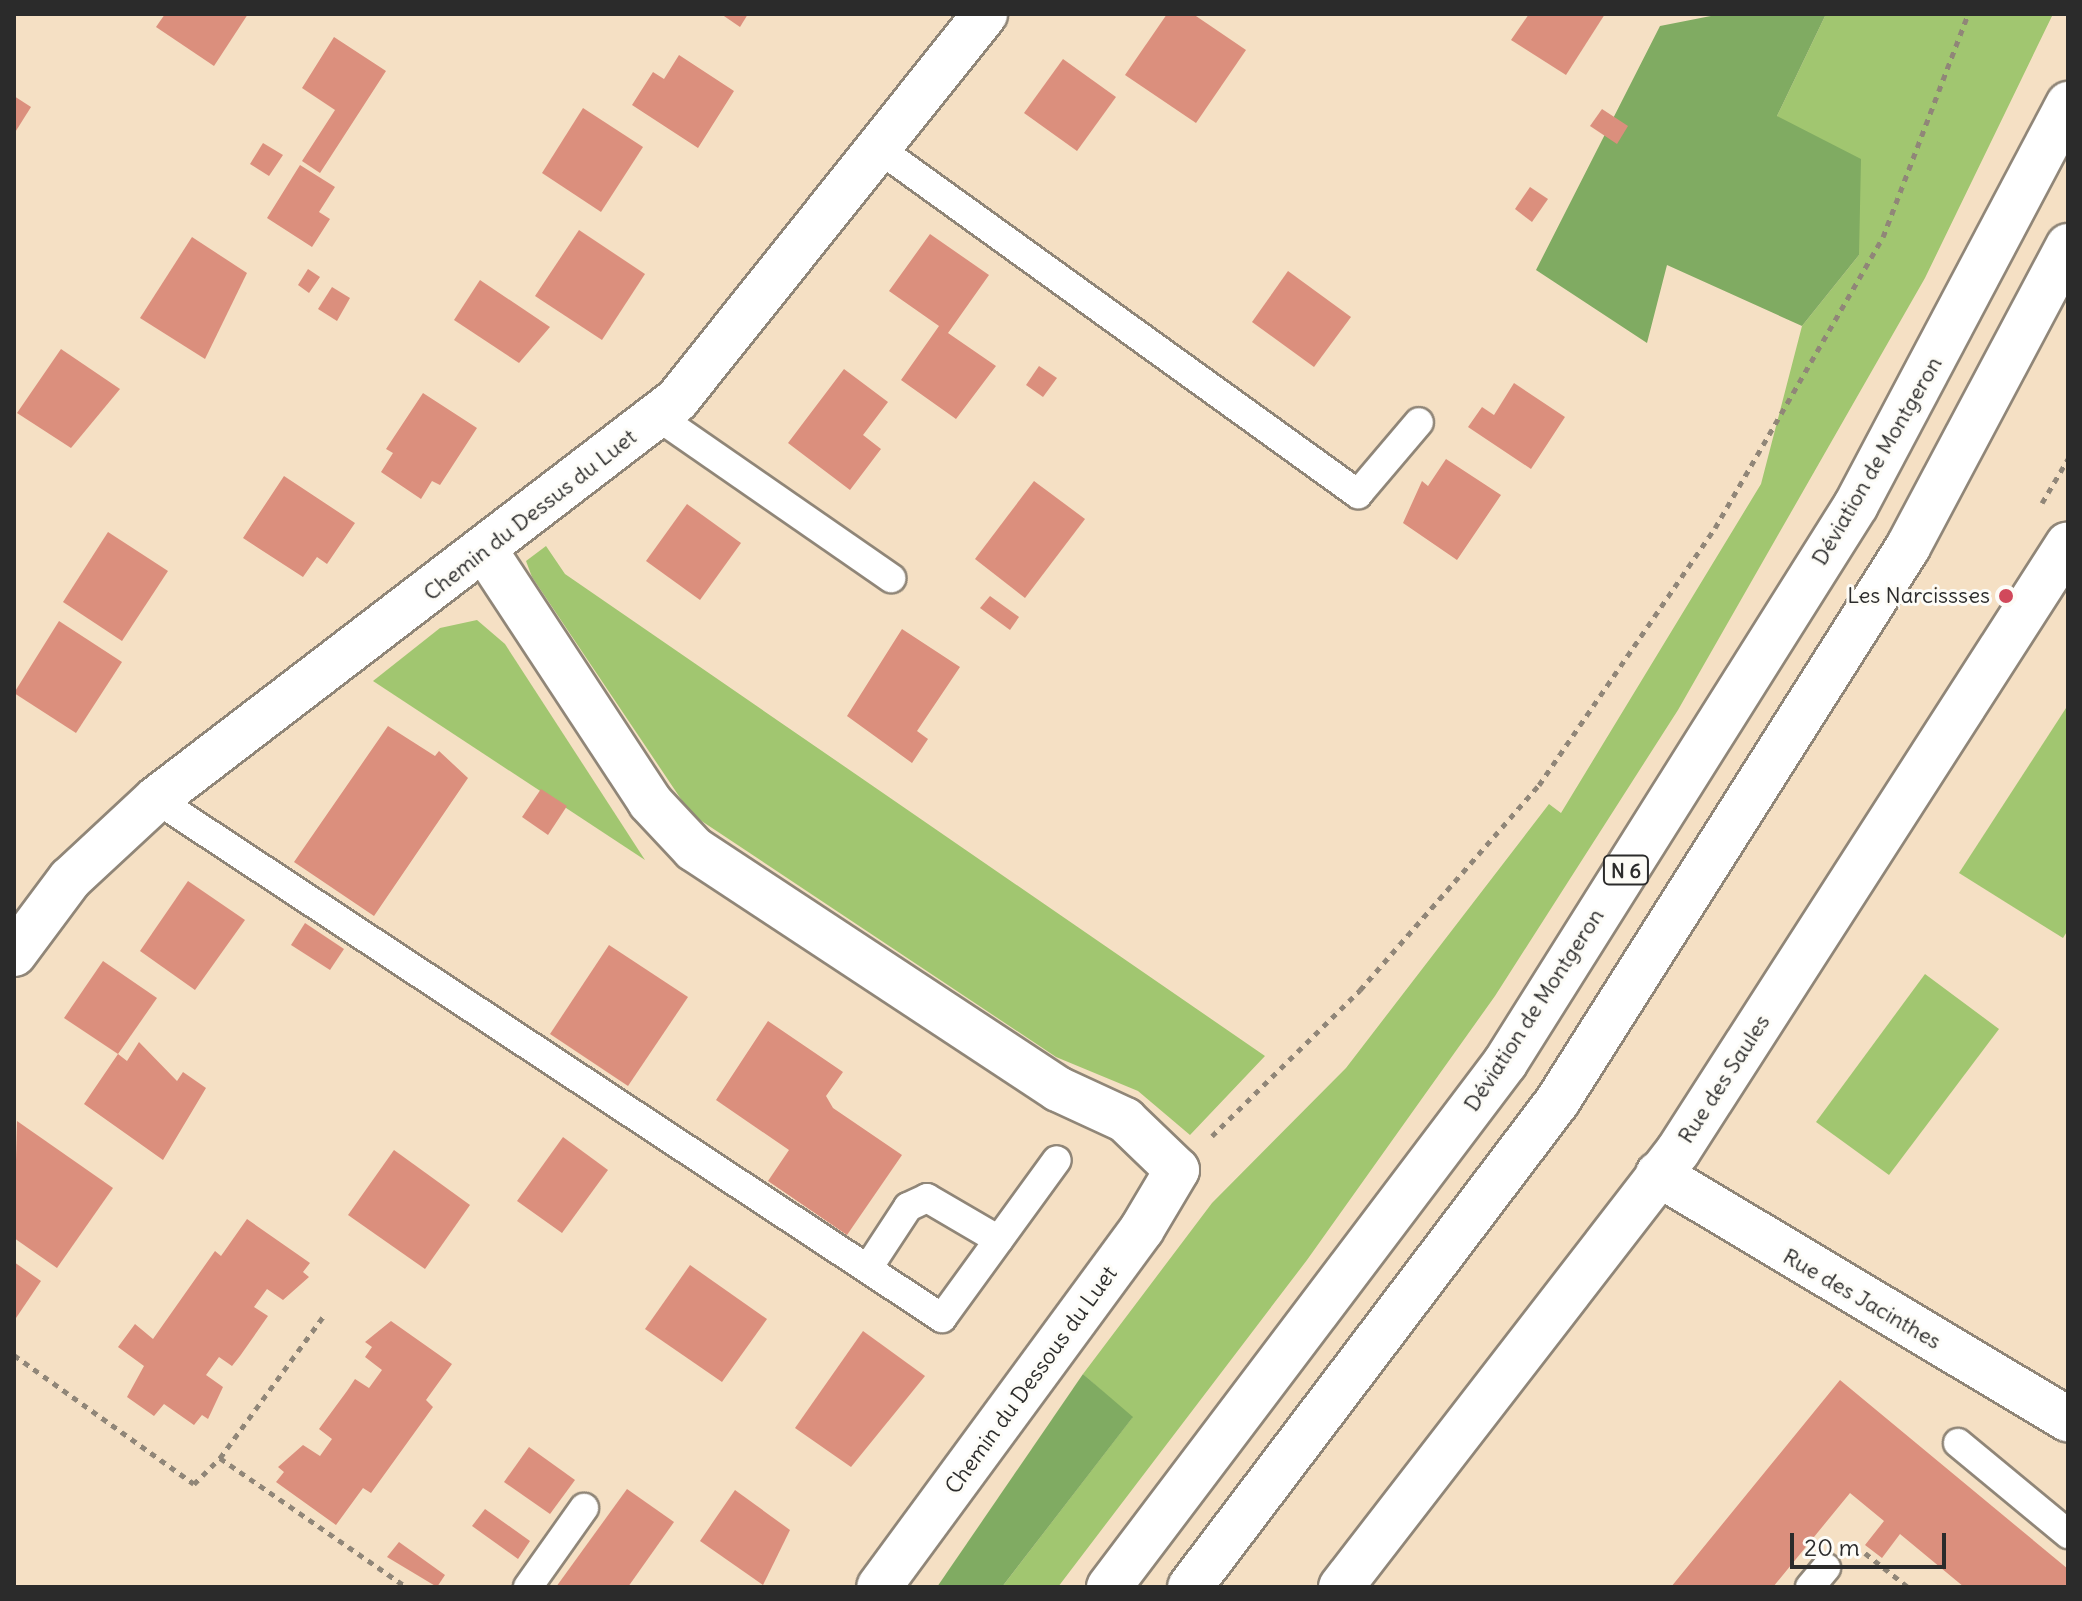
<!DOCTYPE html>
<meta charset="utf-8">
<style>
body{margin:0}
#map{position:relative;width:2082px;height:1601px;overflow:hidden;background:#f5e0c4;font-family:Delius,sans-serif}
div>[style]{position:absolute}
[style*='--x']{left:calc(var(--x)*1px);top:calc(var(--y)*1px);width:calc(var(--w)*1px);rotate:calc(var(--a)*1deg)}
.green>*{inset:0;background:#a1c670}
.forest>*{inset:0;background:#80ab62}
.building>*{inset:0;background:#db8f7d}
.path>*{height:5px;margin-top:-2.5px;transform-origin:0;background:repeating-linear-gradient(90deg,#908678 0 6px,transparent 0 12px)}
.roads{filter:drop-shadow(2px 0 #908678) drop-shadow(-2px 0 #908678) drop-shadow(0 2px #908678) drop-shadow(0 -2px #908678)}
.lane>*{height:28px;margin:-14px;padding:0 14px;transform-origin:14px;border-radius:14px;background:#fff}
.street>*{height:44px;margin:-22px;padding:0 22px;transform-origin:22px;border-radius:22px;background:#fff}
.primary>*{height:44px;margin:-22px;padding:0 22px;transform-origin:22px;border-radius:22px;background:#fff}
.dots>*{width:22px;height:22px;translate:-50% -50%;box-sizing:border-box;border:4px solid #fdfcf7;border-radius:50%}
span{translate:-50% -50%;white-space:nowrap;text-align:center;line-height:1.15;-webkit-text-stroke:6px #fdfcf7;paint-order:stroke}
.shield-label span{padding:2px 6px;background:#fdfcf7;border:2px solid;border-radius:6px;-webkit-text-stroke-width:0}
.shield-label{font-size:20px;color:#2b2b2b;font-weight:700}
.street-label{font-size:22px;color:#2b2b2b}
.poi-label{font-size:22px;color:#2b2b2b}
.right{translate:-100% -50%;text-align:right}
.frame{position:absolute;inset:0;border:16px solid #2b2b2b;pointer-events:none}
.scale{position:absolute;left:1790px;top:1533px;width:156px;height:36px;box-sizing:border-box;border:4px solid #2b2b2b;border-top:0;padding-left:10px;font-size:24px;line-height:28px;white-space:nowrap;color:#2b2b2b;-webkit-text-stroke:6px #fdfcf7;paint-order:stroke}
</style>
<div id="map">
<div class="green">
<div style="clip-path:polygon(1826px 14px,2053px 14px,1925px 278px,1678px 710px,1495px 996px,1307px 1260px,1058px 1587px,1002px 1587px,1132px 1418px,1083px 1374px,1212px 1203px,1346px 1068px,1549px 804px,1561px 813px,1761px 484px,1802px 326px,1859px 255px,1777px 116px)"></div>
<div style="clip-path:polygon(546px 546px,565px 574px,1265px 1056px,1190px 1135px,1138px 1091px,1056px 1057px,691px 814px,532px 577px,526px 561px)"></div>
<div style="clip-path:polygon(477px 620px,505px 644px,645px 860px,373px 681px,440px 628px)"></div>
<div style="clip-path:polygon(2068px 705px,2068px 930px,2063px 938px,1959px 873px)"></div>
<div style="clip-path:polygon(1925px 974px,1999px 1029px,1889px 1175px,1816px 1122px)"></div>
</div>
<div class="forest">
<div style="clip-path:polygon(1721px 14px,1826px 14px,1777px 116px,1861px 159px,1859px 255px,1802px 326px,1667px 265px,1647px 343px,1536px 270px,1660px 26px)"></div>
<div style="clip-path:polygon(1083px 1374px,1133px 1417px,1002px 1587px,937px 1587px)"></div>
</div>
<div class="building">
<div style="clip-path:polygon(165px 14px,248px 14px,214px 66px,156px 27px)"></div>
<div style="clip-path:polygon(721px 14px,748px 14px,740px 27px)"></div>
<div style="clip-path:polygon(1167px 14px,1193px 14px,1246px 50px,1196px 123px,1125px 75px)"></div>
<div style="clip-path:polygon(1529px 14px,1605px 14px,1566px 75px,1511px 40px)"></div>
<div style="clip-path:polygon(334px 37px,386px 71px,320px 173px,302px 161px,335px 110px,302px 88px)"></div>
<div style="clip-path:polygon(679px 55px,734px 91px,698px 148px,632px 105px,653px 72px,664px 79px)"></div>
<div style="clip-path:polygon(1063px 59px,1116px 97px,1077px 151px,1024px 113px)"></div>
<div style="clip-path:polygon(14px 96px,31px 107px,14px 134px)"></div>
<div style="clip-path:polygon(583px 108px,643px 147px,601px 212px,542px 173px)"></div>
<div style="clip-path:polygon(1602px 109px,1628px 126px,1617px 144px,1590px 126px)"></div>
<div style="clip-path:polygon(263px 143px,283px 155px,269px 176px,250px 164px)"></div>
<div style="clip-path:polygon(300px 165px,335px 187px,319px 212px,330px 219px,312px 247px,267px 218px)"></div>
<div style="clip-path:polygon(1530px 187px,1548px 199px,1532px 222px,1515px 209px)"></div>
<div style="clip-path:polygon(579px 230px,645px 274px,602px 340px,535px 296px)"></div>
<div style="clip-path:polygon(930px 234px,989px 275px,948px 333px,996px 366px,956px 419px,901px 380px,939px 326px,889px 291px)"></div>
<div style="clip-path:polygon(192px 237px,247px 273px,205px 359px,140px 318px)"></div>
<div style="clip-path:polygon(308px 269px,320px 277px,309px 293px,298px 285px)"></div>
<div style="clip-path:polygon(1288px 271px,1351px 317px,1314px 367px,1252px 322px)"></div>
<div style="clip-path:polygon(480px 280px,550px 327px,519px 363px,454px 320px)"></div>
<div style="clip-path:polygon(332px 287px,350px 298px,337px 321px,318px 309px)"></div>
<div style="clip-path:polygon(61px 349px,120px 389px,71px 448px,17px 413px)"></div>
<div style="clip-path:polygon(1039px 366px,1057px 378px,1043px 397px,1026px 385px)"></div>
<div style="clip-path:polygon(844px 369px,888px 402px,863px 435px,881px 449px,850px 490px,788px 443px)"></div>
<div style="clip-path:polygon(1514px 383px,1565px 417px,1531px 469px,1468px 427px,1482px 407px,1494px 415px)"></div>
<div style="clip-path:polygon(423px 393px,477px 428px,440px 485px,432px 481px,421px 499px,381px 472px,393px 453px,386px 449px)"></div>
<div style="clip-path:polygon(1446px 459px,1501px 495px,1457px 560px,1403px 523px,1422px 481px,1428px 486px)"></div>
<div style="clip-path:polygon(284px 476px,355px 523px,327px 564px,317px 557px,303px 577px,243px 538px)"></div>
<div style="clip-path:polygon(1034px 481px,1085px 519px,1025px 598px,975px 559px)"></div>
<div style="clip-path:polygon(687px 504px,741px 543px,700px 600px,646px 561px)"></div>
<div style="clip-path:polygon(108px 532px,168px 571px,122px 641px,63px 602px)"></div>
<div style="clip-path:polygon(990px 596px,1019px 617px,1010px 630px,980px 608px)"></div>
<div style="clip-path:polygon(59px 621px,122px 662px,76px 733px,14px 693px)"></div>
<div style="clip-path:polygon(902px 629px,960px 667px,917px 731px,928px 739px,912px 763px,847px 716px)"></div>
<div style="clip-path:polygon(388px 726px,435px 756px,439px 751px,468px 778px,374px 916px,294px 862px)"></div>
<div style="clip-path:polygon(541px 789px,567px 806px,548px 835px,522px 817px)"></div>
<div style="clip-path:polygon(188px 881px,245px 920px,195px 990px,140px 951px)"></div>
<div style="clip-path:polygon(305px 923px,344px 949px,330px 970px,291px 945px)"></div>
<div style="clip-path:polygon(609px 945px,688px 997px,628px 1086px,550px 1034px)"></div>
<div style="clip-path:polygon(103px 961px,157px 998px,118px 1054px,64px 1018px)"></div>
<div style="clip-path:polygon(768px 1021px,843px 1072px,826px 1096px,833px 1108px,902px 1155px,847px 1235px,768px 1181px,789px 1150px,716px 1100px)"></div>
<div style="clip-path:polygon(139px 1042px,177px 1081px,183px 1072px,206px 1088px,163px 1160px,84px 1104px,118px 1054px,127px 1061px)"></div>
<div style="clip-path:polygon(17px 1121px,113px 1188px,57px 1268px,14px 1238px)"></div>
<div style="clip-path:polygon(563px 1137px,608px 1170px,562px 1233px,517px 1201px)"></div>
<div style="clip-path:polygon(394px 1150px,470px 1205px,425px 1269px,348px 1215px)"></div>
<div style="clip-path:polygon(247px 1219px,310px 1263px,303px 1272px,309px 1277px,283px 1300px,267px 1289px,254px 1307px,268px 1316px,240px 1356px,232px 1366px,219px 1357px,206px 1375px,223px 1387px,208px 1419px,202px 1415px,194px 1425px,164px 1404px,154px 1416px,127px 1397px,144px 1366px,118px 1347px,135px 1324px,153px 1339px,215px 1251px,221px 1256px)"></div>
<div style="clip-path:polygon(14px 1262px,41px 1281px,14px 1321px)"></div>
<div style="clip-path:polygon(690px 1265px,767px 1319px,722px 1382px,645px 1329px)"></div>
<div style="clip-path:polygon(391px 1321px,452px 1364px,426px 1400px,433px 1407px,371px 1493px,363px 1488px,336px 1525px,276px 1482px,284px 1472px,278px 1467px,303px 1445px,320px 1456px,332px 1439px,319px 1429px,347px 1391px,355px 1379px,369px 1388px,382px 1370px,365px 1357px,372px 1347px,365px 1342px)"></div>
<div style="clip-path:polygon(863px 1331px,925px 1376px,851px 1467px,795px 1428px)"></div>
<div style="clip-path:polygon(1840px 1380px,2068px 1569px,2068px 1587px,1964px 1587px,1900px 1534px,1882px 1558px,1865px 1545px,1884px 1521px,1850px 1493px,1773px 1587px,1671px 1587px)"></div>
<div style="clip-path:polygon(529px 1447px,575px 1480px,550px 1514px,504px 1482px)"></div>
<div style="clip-path:polygon(627px 1489px,674px 1522px,628px 1587px,556px 1587px)"></div>
<div style="clip-path:polygon(735px 1490px,790px 1530px,763px 1585px,700px 1541px)"></div>
<div style="clip-path:polygon(485px 1509px,530px 1541px,518px 1559px,472px 1526px)"></div>
<div style="clip-path:polygon(399px 1542px,445px 1575px,437px 1587px,387px 1557px)"></div>
</div>
<div class="path">
<div style="--x:2042;--y:503;--w:51;--a:-59.4"></div>
<div style="--x:1212;--y:1136;--w:208;--a:-44.6"></div>
<div style="--x:1360;--y:990;--w:272;--a:-48.9"></div>
<div style="--x:1539;--y:785;--w:311;--a:-55.6"></div>
<div style="--x:1715;--y:528;--w:336;--a:-60"></div>
<div style="--x:1883;--y:237;--w:239;--a:-69.1"></div>
<div style="--x:14;--y:1355;--w:221;--a:35.6"></div>
<div style="--x:194;--y:1484;--w:37;--a:-45"></div>
<div style="--x:220;--y:1458;--w:226;--a:34.7"></div>
<div style="--x:220;--y:1458;--w:178;--a:-53.9"></div>
<div style="--x:1865;--y:1553;--w:55;--a:38.3"></div>
</div>
<div class="roads">
<div class="lane">
<div style="--x:878;--y:148;--w:592;--a:35.79"></div>
<div style="--x:1358;--y:494;--w:94;--a:-49.7"></div>
<div style="--x:657;--y:416;--w:285;--a:34.7"></div>
<div style="--x:156;--y:799;--w:942;--a:33.44"></div>
<div style="--x:942;--y:1318;--w:195;--a:-54"></div>
<div style="--x:868;--y:1268;--w:73;--a:-56.7"></div>
<div style="--x:908;--y:1207;--w:21;--a:-25"></div>
<div style="--x:927;--y:1198;--w:83;--a:30.3"></div>
<div style="--x:1958;--y:1443;--w:143;--a:39.6"></div>
<div style="--x:528;--y:1587;--w:97;--a:-54.7"></div>
<div style="--x:1810;--y:1587;--w:25;--a:-50"></div>
</div>
<div class="street">
<div style="--x:486;--y:552;--w:299;--a:56.7"></div>
<div style="--x:650;--y:802;--w:64;--a:46.9"></div>
<div style="--x:694;--y:849;--w:436;--a:33.4"></div>
<div style="--x:1058;--y:1089;--w:74;--a:24.8"></div>
<div style="--x:1125;--y:1120;--w:72;--a:43.9"></div>
<div style="--x:1177;--y:1170;--w:69;--a:120.7"></div>
<div style="--x:1142;--y:1229;--w:444;--a:126.3"></div>
<div style="--x:14;--y:954;--w:94;--a:-53.3"></div>
<div style="--x:70;--y:879;--w:117;--a:-42.9"></div>
<div style="--x:156;--y:799;--w:656;--a:-37.45"></div>
<div style="--x:677;--y:400;--w:494;--a:-51.4"></div>
<div style="--x:1658;--y:1174;--w:478;--a:30.9"></div>
<div style="--x:1341;--y:1587;--w:551;--a:-52.3"></div>
<div style="--x:1678;--y:1151;--w:721;--a:-57.28"></div>
</div>
<div class="primary">
<div style="--x:1109;--y:1587;--w:657;--a:-52.92"></div>
<div style="--x:1505;--y:1063;--w:659;--a:-57.83"></div>
<div style="--x:1856;--y:505;--w:454;--a:-62.1"></div>
<div style="--x:1190;--y:1587;--w:608;--a:-52.89"></div>
<div style="--x:1557;--y:1102;--w:657;--a:-57.69"></div>
<div style="--x:1908;--y:547;--w:341;--a:-62"></div>
</div>
</div>
<div class="dots">
<div style="left:2006px;top:596px;background:#d1495b"></div>
</div>
<div class="shield-label">
<span style="left:1626px;top:870px">N 6</span>
</div>
<div class="street-label">
<span style="left:1877px;top:461px;rotate:-60deg">Déviation de Montgeron</span>
<span style="left:530px;top:515px;rotate:-38deg">Chemin du Dessus du Luet</span>
<span style="left:1534px;top:1010px;rotate:-57deg">Déviation de Montgeron</span>
<span style="left:1724px;top:1079px;rotate:-57deg">Rue des Saules</span>
<span style="left:1862px;top:1299px;rotate:30deg">Rue des Jacinthes</span>
<span style="left:1031px;top:1380px;rotate:-54deg">Chemin du Dessous du Luet</span>
</div>
<div class="poi-label">
<span class="right" style="left:1990px;top:596px">Les Narcissses</span>
</div>
<div class="frame"></div>
<div class="scale">20 m</div>
</div>
